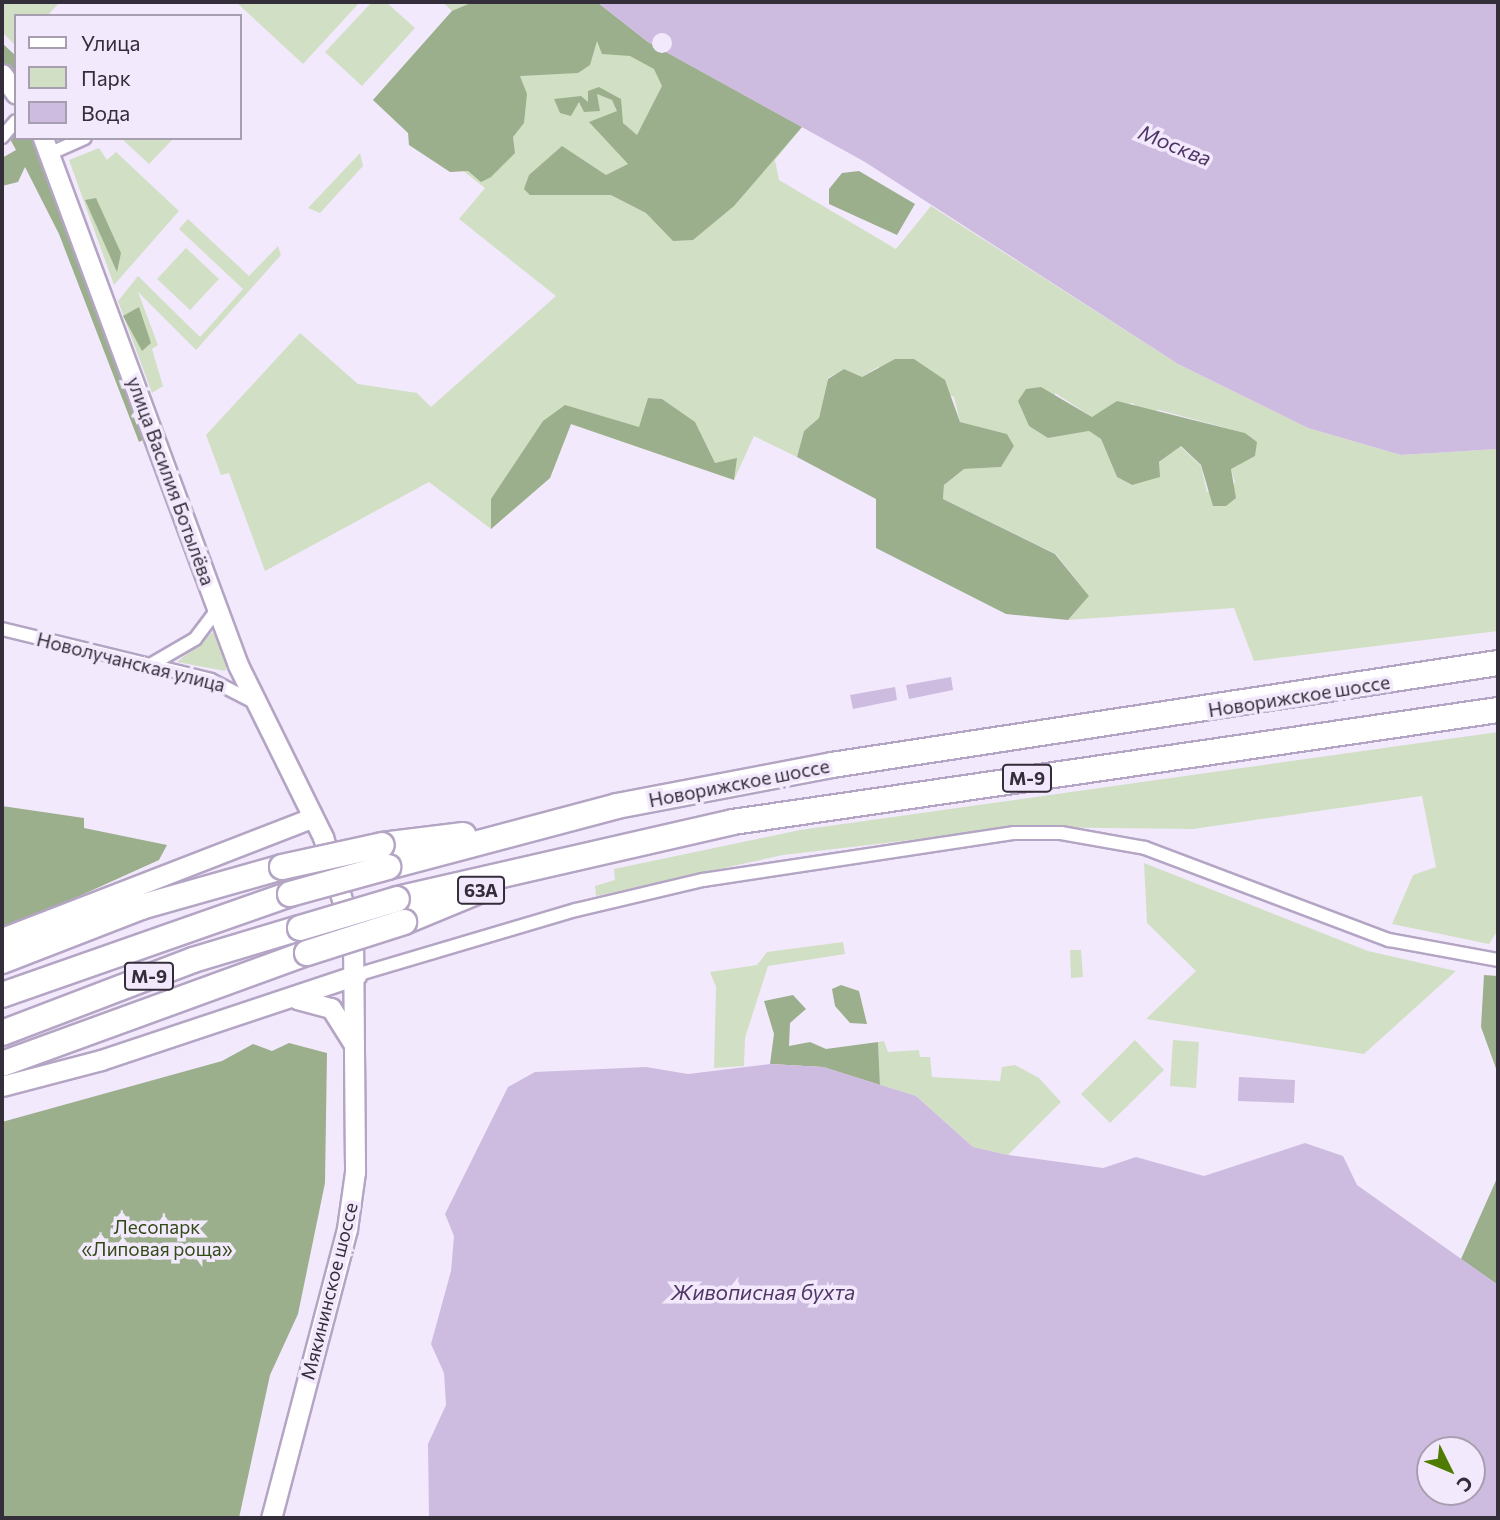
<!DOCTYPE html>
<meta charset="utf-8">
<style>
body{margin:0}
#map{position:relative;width:1500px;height:1520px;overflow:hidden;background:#f3e9fd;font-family:Commissioner,sans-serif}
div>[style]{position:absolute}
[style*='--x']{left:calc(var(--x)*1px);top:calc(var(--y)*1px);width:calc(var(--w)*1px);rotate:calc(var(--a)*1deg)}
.green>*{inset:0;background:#d1e0c4}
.forest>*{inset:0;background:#9caf8c}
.water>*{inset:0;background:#cebce0}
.pier>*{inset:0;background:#f3e9fd}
.round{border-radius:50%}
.roads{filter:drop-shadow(2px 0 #b4a5c4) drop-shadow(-2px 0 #b4a5c4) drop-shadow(0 2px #b4a5c4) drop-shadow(0 -2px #b4a5c4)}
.street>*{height:12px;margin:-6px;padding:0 6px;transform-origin:6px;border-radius:6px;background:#fff}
.secondary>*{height:19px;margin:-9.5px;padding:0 9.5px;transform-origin:9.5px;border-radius:9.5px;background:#fff}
.highway>*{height:24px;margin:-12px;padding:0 12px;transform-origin:12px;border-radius:12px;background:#fff}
.bridges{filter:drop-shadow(2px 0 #b4a5c4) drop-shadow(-2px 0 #b4a5c4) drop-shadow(0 2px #b4a5c4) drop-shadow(0 -2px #b4a5c4)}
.highway-bridge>*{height:24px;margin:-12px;padding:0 12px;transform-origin:12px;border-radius:12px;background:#fff}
span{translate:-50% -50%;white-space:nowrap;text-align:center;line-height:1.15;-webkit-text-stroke:7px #f3e9fd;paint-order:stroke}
.shield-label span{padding:2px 5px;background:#f3e9fd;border:2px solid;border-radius:5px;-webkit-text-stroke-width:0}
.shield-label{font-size:18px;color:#342d3a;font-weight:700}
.street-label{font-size:19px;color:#342d3a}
.park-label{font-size:19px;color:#324a16}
.water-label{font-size:21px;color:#503665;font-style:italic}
.frame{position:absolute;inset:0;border:4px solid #342d3a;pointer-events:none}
.legend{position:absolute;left:14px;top:14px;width:228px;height:126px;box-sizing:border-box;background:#f3e9fd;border:2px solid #a79eaf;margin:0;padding:9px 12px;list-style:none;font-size:21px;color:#342d3a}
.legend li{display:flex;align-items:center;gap:14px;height:35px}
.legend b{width:35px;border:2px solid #a79eaf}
.north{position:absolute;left:1416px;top:1436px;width:70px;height:70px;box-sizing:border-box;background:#f3e9fd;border:2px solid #a79eaf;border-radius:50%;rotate:133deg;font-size:19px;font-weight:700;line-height:28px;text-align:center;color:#342d3a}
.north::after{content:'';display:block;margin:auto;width:24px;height:32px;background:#4e7c02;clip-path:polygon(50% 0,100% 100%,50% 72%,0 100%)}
</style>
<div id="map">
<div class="green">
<div style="clip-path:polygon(2px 2px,60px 2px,47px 16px,16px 16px,16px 46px,2px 32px)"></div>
<div style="clip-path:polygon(236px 2px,360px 2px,303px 64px)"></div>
<div style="clip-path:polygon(372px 2px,386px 2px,415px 28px,362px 86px,325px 52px)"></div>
<div style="clip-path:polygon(evenodd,442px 2px,597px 2px,648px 42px,802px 127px,775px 160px,779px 180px,896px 249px,931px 206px,1178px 364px,1308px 428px,1401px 455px,1498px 449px,1498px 631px,1254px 661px,1234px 608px,1068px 620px,1089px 596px,1056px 554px,943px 499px,944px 485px,964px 469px,1001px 467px,1014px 446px,1007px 434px,960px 422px,954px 397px,878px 367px,862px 377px,844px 369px,828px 378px,819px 418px,804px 431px,797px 457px,754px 436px,734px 480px,571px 424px,550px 478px,491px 529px,429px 482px,265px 571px,229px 473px,221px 475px,206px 435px,300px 333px,358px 384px,417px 393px,431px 407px,556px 296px,459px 219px,485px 188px,373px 100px,452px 11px,442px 2px,1055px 393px,1092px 417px,1132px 403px,1144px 412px,1159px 410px,1245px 433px,1231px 469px,1235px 483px,1207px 492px,1201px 466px,1180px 446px,1131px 485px,1117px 477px,1101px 439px,1089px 431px,1048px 438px,1055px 393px)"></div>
<div style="clip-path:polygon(121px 138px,174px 138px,149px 164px)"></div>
<div style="clip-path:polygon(99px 148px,107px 160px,116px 152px,179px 211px,114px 285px,69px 160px)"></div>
<div style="clip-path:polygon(360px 153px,363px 166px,320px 213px,308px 208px)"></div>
<div style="clip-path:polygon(188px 219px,249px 276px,278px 246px,281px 255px,196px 350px,138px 292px,158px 345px,152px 349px,163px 386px,152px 393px,118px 301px,138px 276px,200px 337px,243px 289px,179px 229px)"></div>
<div style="clip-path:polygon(186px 248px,219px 279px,190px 310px,157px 279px)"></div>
<div style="clip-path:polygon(213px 632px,228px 663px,225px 671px,177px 662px)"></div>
<div style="clip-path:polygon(1498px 732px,1498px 930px,1489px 944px,1392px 924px,1413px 875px,1436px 867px,1422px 796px,1193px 829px,1022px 827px,783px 855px,596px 896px,595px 886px,615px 880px,614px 869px,800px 830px)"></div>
<div style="clip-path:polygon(1144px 863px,1368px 951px,1456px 971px,1364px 1054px,1146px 1019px,1196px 971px,1147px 923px)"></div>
<div style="clip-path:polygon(843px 942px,845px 954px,768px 966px,745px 1038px,744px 1066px,714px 1068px,716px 987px,710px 972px,757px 965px,767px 952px)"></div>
<div style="clip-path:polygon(1070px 950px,1081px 950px,1083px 977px,1071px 978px)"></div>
<div style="clip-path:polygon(1135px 1040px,1164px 1070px,1110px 1123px,1081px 1094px)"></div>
<div style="clip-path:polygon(1173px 1040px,1199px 1042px,1196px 1088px,1170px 1086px)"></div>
<div style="clip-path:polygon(884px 1041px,888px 1052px,919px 1050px,920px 1057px,930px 1057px,932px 1077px,1000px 1081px,1002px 1067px,1015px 1065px,1039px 1078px,1061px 1102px,1008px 1155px,973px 1147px,916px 1096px,880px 1085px,878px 1042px)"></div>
</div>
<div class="forest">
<div style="clip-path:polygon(473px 2px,597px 2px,648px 42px,802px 127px,734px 206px,693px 240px,673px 241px,646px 213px,611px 195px,530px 195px,524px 189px,529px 175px,562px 146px,606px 175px,628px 164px,589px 122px,617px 111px,612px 100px,597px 94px,600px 111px,584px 112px,579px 102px,571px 116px,560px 113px,554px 99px,581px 96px,588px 102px,588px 91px,599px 87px,621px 99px,623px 123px,637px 135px,662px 86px,654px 69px,630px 56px,602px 54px,597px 41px,590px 65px,578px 73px,520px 76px,527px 94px,524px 123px,513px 137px,515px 153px,491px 177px,481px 182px,468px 171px,450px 172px,409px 145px,408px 133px,373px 100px,452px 11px)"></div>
<div style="clip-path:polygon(2px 43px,16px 56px,14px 70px,2px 67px)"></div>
<div style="clip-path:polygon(16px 133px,16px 138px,37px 138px,149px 437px,139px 442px,59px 234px,25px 167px,18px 182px,2px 186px,2px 158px,16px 150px,10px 139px)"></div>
<div style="clip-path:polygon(859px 171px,915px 204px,897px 235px,829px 204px,829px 189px,842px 173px)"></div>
<div style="clip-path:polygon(96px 198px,121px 253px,117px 272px,85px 200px)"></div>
<div style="clip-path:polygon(139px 307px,151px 343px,142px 351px,123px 316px)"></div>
<div style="clip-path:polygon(895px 359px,914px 359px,945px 380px,960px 422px,1007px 434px,1014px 446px,1001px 467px,964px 469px,944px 485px,943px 499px,1055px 554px,1089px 596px,1068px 620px,1006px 614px,876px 548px,876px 499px,797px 457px,804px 431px,819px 418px,828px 379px,844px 369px,862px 377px)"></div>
<div style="clip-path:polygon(1041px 387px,1092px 417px,1117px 401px,1245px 433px,1257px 442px,1255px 456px,1231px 469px,1236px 498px,1226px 506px,1213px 506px,1201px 465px,1181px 446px,1159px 462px,1160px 477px,1132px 485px,1117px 477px,1101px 439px,1089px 431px,1048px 438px,1029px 426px,1018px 401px,1026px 389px)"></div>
<div style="clip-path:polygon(648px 398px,662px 399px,695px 422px,715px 463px,737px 458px,734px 480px,571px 424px,550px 478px,491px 529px,491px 499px,543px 421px,565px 405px,639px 427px)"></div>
<div style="clip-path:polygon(2px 806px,84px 818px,84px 828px,167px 845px,159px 860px,2px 931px)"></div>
<div style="clip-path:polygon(1484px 975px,1498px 976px,1498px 1074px,1481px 1027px)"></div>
<div style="clip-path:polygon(841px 985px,859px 991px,867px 1024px,850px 1023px,835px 1006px,832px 989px)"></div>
<div style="clip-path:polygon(793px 995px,806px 1009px,790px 1023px,789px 1046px,810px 1042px,826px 1049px,878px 1042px,880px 1085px,823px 1067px,770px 1064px,774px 1034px,764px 1001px)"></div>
<div style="clip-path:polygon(289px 1043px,327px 1053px,325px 1183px,298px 1314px,270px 1375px,239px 1518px,2px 1518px,2px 1122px,222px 1061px,253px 1044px,272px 1051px)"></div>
<div style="clip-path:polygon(1498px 1176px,1498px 1285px,1461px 1259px)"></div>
</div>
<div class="water">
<div style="clip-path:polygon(597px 2px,1498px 2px,1498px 449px,1401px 455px,1308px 428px,1178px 364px,865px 162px,648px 42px)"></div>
<div style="clip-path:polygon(951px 677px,953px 690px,909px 699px,906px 685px)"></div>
<div style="clip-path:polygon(895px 687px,897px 700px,853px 709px,850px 695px)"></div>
<div style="clip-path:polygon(evenodd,770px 1064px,823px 1067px,916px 1096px,973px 1147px,1008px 1155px,1103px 1168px,1136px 1157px,1204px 1176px,1305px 1143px,1343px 1156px,1357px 1185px,1498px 1285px,1498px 1518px,429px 1518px,428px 1444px,446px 1405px,444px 1373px,431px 1344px,451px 1271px,454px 1236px,445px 1214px,508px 1087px,535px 1072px,646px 1067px,688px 1074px,770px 1064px,1472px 1450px,1472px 1492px,1430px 1492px,1430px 1450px,1472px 1450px)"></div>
<div style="clip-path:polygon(1239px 1077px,1295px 1080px,1294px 1103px,1238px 1101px)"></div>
</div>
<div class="pier">
<div class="round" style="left:652px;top:33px;width:20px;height:20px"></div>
</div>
<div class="roads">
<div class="street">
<div style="--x:2;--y:137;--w:21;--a:-49"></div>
<div style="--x:51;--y:153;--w:37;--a:-24"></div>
<div style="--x:2;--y:629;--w:215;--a:13.7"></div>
<div style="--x:211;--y:680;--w:46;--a:27.1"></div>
<div style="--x:152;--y:664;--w:50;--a:-30.2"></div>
<div style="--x:195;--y:639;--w:36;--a:-53"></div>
<div style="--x:356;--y:975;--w:229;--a:-16.5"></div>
<div style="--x:576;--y:910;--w:130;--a:-13.3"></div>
<div style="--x:703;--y:880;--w:315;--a:-8.6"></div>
<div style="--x:1014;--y:833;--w:47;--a:0"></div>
<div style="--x:1061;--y:833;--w:85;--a:10.1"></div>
<div style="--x:1145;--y:848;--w:261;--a:20.7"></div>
<div style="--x:1389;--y:940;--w:111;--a:10.4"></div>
</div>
<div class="secondary">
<div style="--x:2;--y:74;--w:24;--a:55"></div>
<div style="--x:43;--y:138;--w:562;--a:69.69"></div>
<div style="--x:238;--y:665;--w:192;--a:63.7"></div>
<div style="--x:323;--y:837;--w:103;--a:73.1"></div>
<div style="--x:353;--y:936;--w:236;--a:89.5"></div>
<div style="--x:355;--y:1172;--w:58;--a:98"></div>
<div style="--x:347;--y:1229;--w:299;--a:104.7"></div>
<div style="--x:2;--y:938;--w:332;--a:-21.2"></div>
<div style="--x:297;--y:999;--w:35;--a:15"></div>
<div style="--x:331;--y:1008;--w:41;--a:57.8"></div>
<div style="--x:2;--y:1086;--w:102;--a:-14.7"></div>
<div style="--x:101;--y:1060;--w:269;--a:-18.4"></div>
</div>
<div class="highway">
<div style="--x:382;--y:845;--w:82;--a:-7"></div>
<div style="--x:388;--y:867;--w:237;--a:-14.9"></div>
<div style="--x:617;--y:806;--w:219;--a:-10.8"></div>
<div style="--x:832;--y:765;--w:674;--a:-8.71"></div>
<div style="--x:397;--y:899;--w:345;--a:-12.9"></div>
<div style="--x:733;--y:822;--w:773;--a:-8.33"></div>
<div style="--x:404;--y:922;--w:89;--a:-22.5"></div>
<div style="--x:2;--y:961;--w:149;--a:-21.2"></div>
<div style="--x:141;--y:907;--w:147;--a:-15.8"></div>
<div style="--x:2;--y:995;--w:305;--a:-19.3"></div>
<div style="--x:2;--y:1033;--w:204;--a:-20.9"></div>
<div style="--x:193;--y:960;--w:112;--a:-16.7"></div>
<div style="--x:2;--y:1064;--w:325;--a:-20"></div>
</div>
</div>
<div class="bridges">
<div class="highway-bridge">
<div style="--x:282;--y:867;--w:102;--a:-12.4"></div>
<div style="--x:290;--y:894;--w:102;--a:-15.4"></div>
<div style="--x:300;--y:928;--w:101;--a:-16.6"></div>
<div style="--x:307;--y:953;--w:102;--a:-17.7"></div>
</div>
</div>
<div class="shield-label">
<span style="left:1027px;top:778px">М-9</span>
<span style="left:481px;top:890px">63A</span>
<span style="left:149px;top:976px">М-9</span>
</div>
<div class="street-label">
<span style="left:171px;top:481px;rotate:70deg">улица Василия Ботылёва</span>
<span style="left:131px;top:662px;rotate:14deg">Новолучанская улица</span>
<span style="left:1299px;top:696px;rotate:-9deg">Новорижское шоссе</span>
<span style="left:739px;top:783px;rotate:-11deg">Новорижское шоссе</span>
<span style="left:329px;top:1291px;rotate:-76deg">Мякининское шоссе</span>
</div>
<div class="park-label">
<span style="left:157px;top:1238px">Лесопарк<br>«Липовая роща»</span>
</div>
<div class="water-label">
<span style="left:1175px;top:145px;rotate:22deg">Москва</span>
<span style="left:763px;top:1292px">Живописная бухта</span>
</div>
<div class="frame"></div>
<ul class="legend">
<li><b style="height:9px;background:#fff"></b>Улица</li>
<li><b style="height:19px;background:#d1e0c4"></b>Парк</li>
<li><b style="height:19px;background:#cebce0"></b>Вода</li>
</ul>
<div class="north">С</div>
</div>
